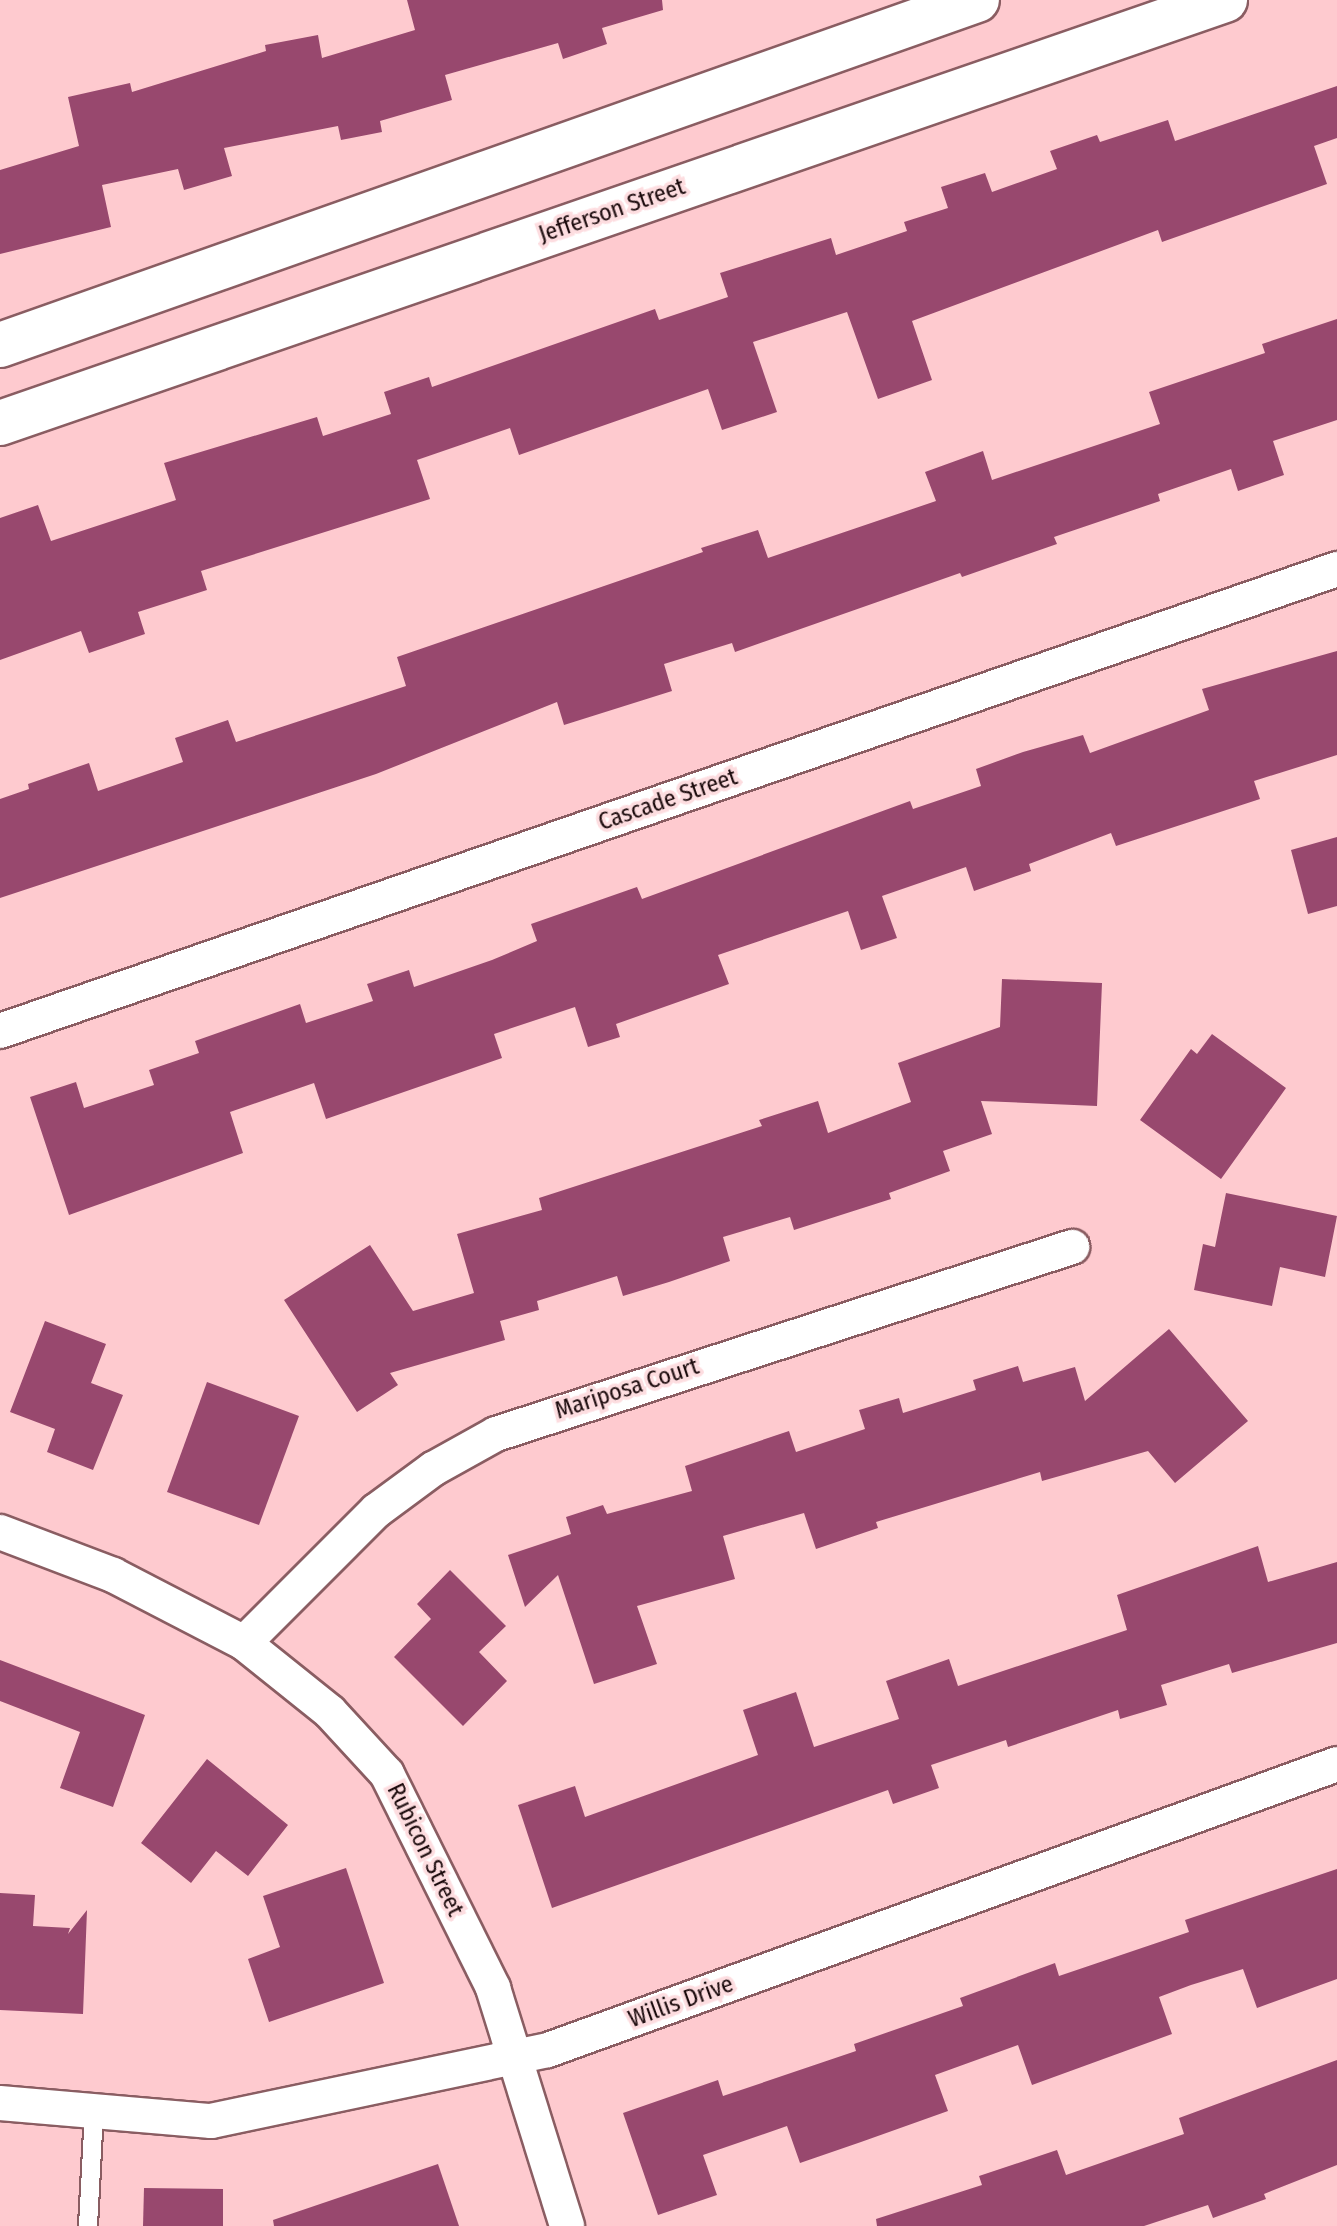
<!DOCTYPE html>
<style>
body{margin:0}
#map{position:relative;width:1337px;height:2226px;overflow:hidden;background:#fecacf;font-family:"Fira Sans Condensed",sans-serif}
div>[style]{position:absolute}
[style*='--x']{left:calc(var(--x)*1px);top:calc(var(--y)*1px);width:calc(var(--w)*1px);rotate:calc(var(--a)*1deg)}
.building>*{inset:0;background:#98486e}
.roads{filter:drop-shadow(2px 0 #8a5d62) drop-shadow(-2px 0 #8a5d62) drop-shadow(0 2px #8a5d62) drop-shadow(0 -2px #8a5d62)}
.lane>*{height:18px;margin:-9px;padding:0 9px;transform-origin:9px;border-radius:9px;background:#fff}
.street>*{height:34px;margin:-17px;padding:0 17px;transform-origin:17px;border-radius:17px;background:#fff}
.secondary>*{height:44px;margin:-22px;padding:0 22px;transform-origin:22px;border-radius:22px;background:#fff}
span{translate:-50% -50%;white-space:nowrap;text-align:center;line-height:1.15;-webkit-text-stroke:7px #fddde0;paint-order:stroke}
.street-label{font-size:24px;color:#1b0a0c}
</style>
<div id="map">
<div class="building">
<div style="clip-path:polygon(407px 0,662px 0,663px 10px,602px 28px,607px 44px,563px 59px,558px 43px,445px 75px,452px 100px,380px 121px,382px 132px,341px 140px,338px 126px,224px 148px,232px 176px,184px 190px,178px 169px,102px 185px,111px 227px,0 254px,0 170px,79px 146px,68px 97px,130px 83px,132px 92px,266px 51px,265px 45px,318px 35px,322px 58px,415px 30px)"></div>
<div style="clip-path:polygon(1337px 86px,1337px 138px,1314px 146px,1327px 184px,1162px 242px,1158px 230px,912px 321px,932px 380px,878px 399px,847px 312px,753px 342px,777px 412px,722px 430px,708px 389px,519px 455px,510px 428px,417px 460px,430px 499px,201px 571px,207px 590px,138px 612px,145px 634px,89px 653px,81px 631px,0 660px,0 518px,38px 505px,51px 541px,176px 500px,164px 463px,317px 417px,323px 436px,391px 414px,384px 392px,429px 377px,432px 387px,655px 309px,659px 320px,728px 297px,720px 273px,831px 238px,836px 255px,907px 231px,904px 222px,948px 208px,941px 187px,985px 173px,992px 192px,1057px 169px,1050px 151px,1097px 135px,1100px 142px,1168px 120px,1175px 141px)"></div>
<div style="clip-path:polygon(1337px 319px,1337px 420px,1273px 441px,1284px 475px,1238px 491px,1231px 469px,1158px 494px,1160px 501px,1054px 537px,1057px 544px,962px 577px,960px 573px,735px 652px,732px 643px,664px 664px,672px 691px,564px 725px,557px 702px,376px 774px,0 898px,0 799px,29px 789px,28px 784px,89px 763px,98px 791px,183px 762px,175px 738px,228px 720px,236px 742px,406px 686px,397px 657px,703px 552px,701px 548px,758px 530px,768px 558px,936px 501px,925px 472px,983px 451px,992px 480px,1160px 424px,1149px 392px,1265px 353px,1262px 344px)"></div>
<div style="clip-path:polygon(1337px 651px,1337px 755px,1254px 781px,1260px 799px,1116px 846px,1111px 833px,1029px 864px,1031px 871px,974px 891px,966px 867px,882px 896px,897px 938px,861px 950px,848px 911px,718px 955px,729px 984px,616px 1024px,620px 1037px,588px 1047px,575px 1007px,494px 1034px,502px 1058px,326px 1119px,314px 1083px,230px 1112px,243px 1153px,69px 1215px,30px 1097px,76px 1082px,84px 1108px,154px 1085px,149px 1070px,199px 1053px,195px 1041px,300px 1004px,306px 1023px,373px 1001px,367px 984px,409px 970px,414px 987px,492px 960px,537px 941px,531px 924px,637px 887px,642px 899px,910px 801px,913px 809px,981px 786px,976px 769px,1023px 752px,1083px 735px,1090px 753px,1209px 710px,1202px 689px)"></div>
<div style="clip-path:polygon(1337px 837px,1337px 906px,1308px 914px,1291px 850px)"></div>
<div style="clip-path:polygon(1002px 979px,1102px 983px,1097px 1106px,981px 1101px,992px 1134px,943px 1151px,950px 1171px,889px 1193px,891px 1199px,794px 1230px,790px 1217px,723px 1237px,730px 1261px,669px 1282px,623px 1296px,617px 1276px,537px 1301px,539px 1310px,500px 1321px,505px 1340px,390px 1373px,398px 1385px,357px 1412px,284px 1300px,370px 1245px,413px 1311px,474px 1293px,457px 1234px,542px 1210px,539px 1198px,762px 1126px,759px 1120px,818px 1101px,828px 1133px,911px 1102px,898px 1063px,1000px 1027px)"></div>
<div style="clip-path:polygon(1212px 1034px,1286px 1088px,1221px 1179px,1140px 1120px,1191px 1049px,1197px 1054px)"></div>
<div style="clip-path:polygon(1226px 1193px,1337px 1216px,1325px 1277px,1280px 1267px,1272px 1306px,1194px 1290px,1203px 1244px,1215px 1247px)"></div>
<div style="clip-path:polygon(45px 1321px,106px 1344px,91px 1383px,123px 1395px,93px 1470px,47px 1452px,55px 1429px,10px 1412px)"></div>
<div style="clip-path:polygon(1169px 1329px,1248px 1421px,1175px 1483px,1148px 1451px,1042px 1481px,1040px 1472px,876px 1522px,878px 1528px,816px 1549px,804px 1513px,723px 1536px,735px 1579px,637px 1606px,657px 1664px,594px 1684px,558px 1575px,525px 1607px,508px 1555px,571px 1534px,566px 1517px,603px 1505px,607px 1514px,692px 1491px,685px 1466px,789px 1431px,796px 1452px,865px 1429px,859px 1410px,899px 1398px,903px 1413px,976px 1390px,973px 1380px,1018px 1366px,1023px 1382px,1075px 1367px,1085px 1401px)"></div>
<div style="clip-path:polygon(207px 1382px,299px 1416px,259px 1525px,167px 1492px)"></div>
<div style="clip-path:polygon(1258px 1546px,1268px 1582px,1337px 1562px,1337px 1643px,1232px 1673px,1229px 1664px,1161px 1685px,1167px 1705px,1120px 1719px,1118px 1710px,1008px 1747px,1006px 1740px,931px 1765px,939px 1788px,893px 1804px,888px 1790px,552px 1908px,518px 1805px,575px 1786px,585px 1817px,758px 1755px,743px 1710px,796px 1692px,814px 1747px,899px 1719px,886px 1681px,949px 1659px,958px 1686px,1127px 1630px,1117px 1595px)"></div>
<div style="clip-path:polygon(450px 1570px,506px 1626px,479px 1652px,507px 1681px,463px 1726px,394px 1657px,431px 1619px,417px 1604px)"></div>
<div style="clip-path:polygon(0 1660px,145px 1715px,113px 1807px,60px 1788px,80px 1732px,0 1701px)"></div>
<div style="clip-path:polygon(207px 1759px,288px 1825px,248px 1876px,216px 1851px,191px 1883px,141px 1843px)"></div>
<div style="clip-path:polygon(346px 1868px,384px 1983px,269px 2022px,248px 1959px,280px 1947px,263px 1896px)"></div>
<div style="clip-path:polygon(1337px 1869px,1337px 1979px,1257px 2008px,1243px 1969px,1191px 1985px,1159px 1997px,1172px 2034px,1032px 2085px,1018px 2045px,935px 2075px,948px 2111px,861px 2142px,800px 2163px,787px 2126px,703px 2155px,717px 2195px,658px 2215px,623px 2113px,718px 2080px,723px 2096px,856px 2051px,854px 2044px,963px 2006px,960px 1998px,1055px 1963px,1059px 1976px,1189px 1932px,1185px 1920px)"></div>
<div style="clip-path:polygon(0 1893px,35px 1895px,33px 1926px,70px 1928px,68px 1934px,87px 1910px,83px 2014px,0 2010px)"></div>
<div style="clip-path:polygon(1337px 2060px,1337px 2165px,1264px 2194px,1266px 2199px,1213px 2218px,1208px 2205px,1144px 2226px,877px 2226px,876px 2219px,982px 2185px,979px 2176px,1057px 2150px,1066px 2175px,1184px 2134px,1179px 2118px)"></div>
<div style="clip-path:polygon(438px 2164px,459px 2226px,274px 2226px,273px 2220px)"></div>
<div style="clip-path:polygon(144px 2188px,223px 2189px,223px 2226px,143px 2226px)"></div>
</div>
<div class="roads">
<div class="lane">
<div style="--x:88;--y:2226;--w:115;--a:-87"></div>
</div>
<div class="street">
<div style="--x:0;--y:1031;--w:1415;--a:-19.06"></div>
<div style="--x:0;--y:1532;--w:121;--a:20.8"></div>
<div style="--x:113;--y:1575;--w:148;--a:27.4"></div>
<div style="--x:244;--y:1643;--w:110;--a:38.7"></div>
<div style="--x:330;--y:1712;--w:84;--a:47.4"></div>
<div style="--x:387;--y:1774;--w:239;--a:63.6"></div>
<div style="--x:493;--y:1988;--w:249;--a:72.7"></div>
<div style="--x:244;--y:1643;--w:187;--a:-45"></div>
<div style="--x:376;--y:1511;--w:71;--a:-36.4"></div>
<div style="--x:433;--y:1469;--w:72;--a:-29.1"></div>
<div style="--x:496;--y:1434;--w:606;--a:-17.99"></div>
<div style="--x:0;--y:2103;--w:212;--a:4.9"></div>
<div style="--x:211;--y:2121;--w:344;--a:-11.9"></div>
<div style="--x:548;--y:2050;--w:839;--a:-19.92"></div>
</div>
<div class="secondary">
<div style="--x:0;--y:345;--w:1036;--a:-19.45"></div>
<div style="--x:0;--y:423;--w:1296;--a:-19.05"></div>
</div>
</div>
<div class="street-label">
<span style="left:612px;top:211px;rotate:-19deg">Jefferson Street</span>
<span style="left:668px;top:800px;rotate:-19deg">Cascade Street</span>
<span style="left:627px;top:1389px;rotate:-18deg">Mariposa Court</span>
<span style="left:425px;top:1850px;rotate:64deg">Rubicon Street</span>
<span style="left:681px;top:2002px;rotate:-20deg">Willis Drive</span>
</div>
</div>
